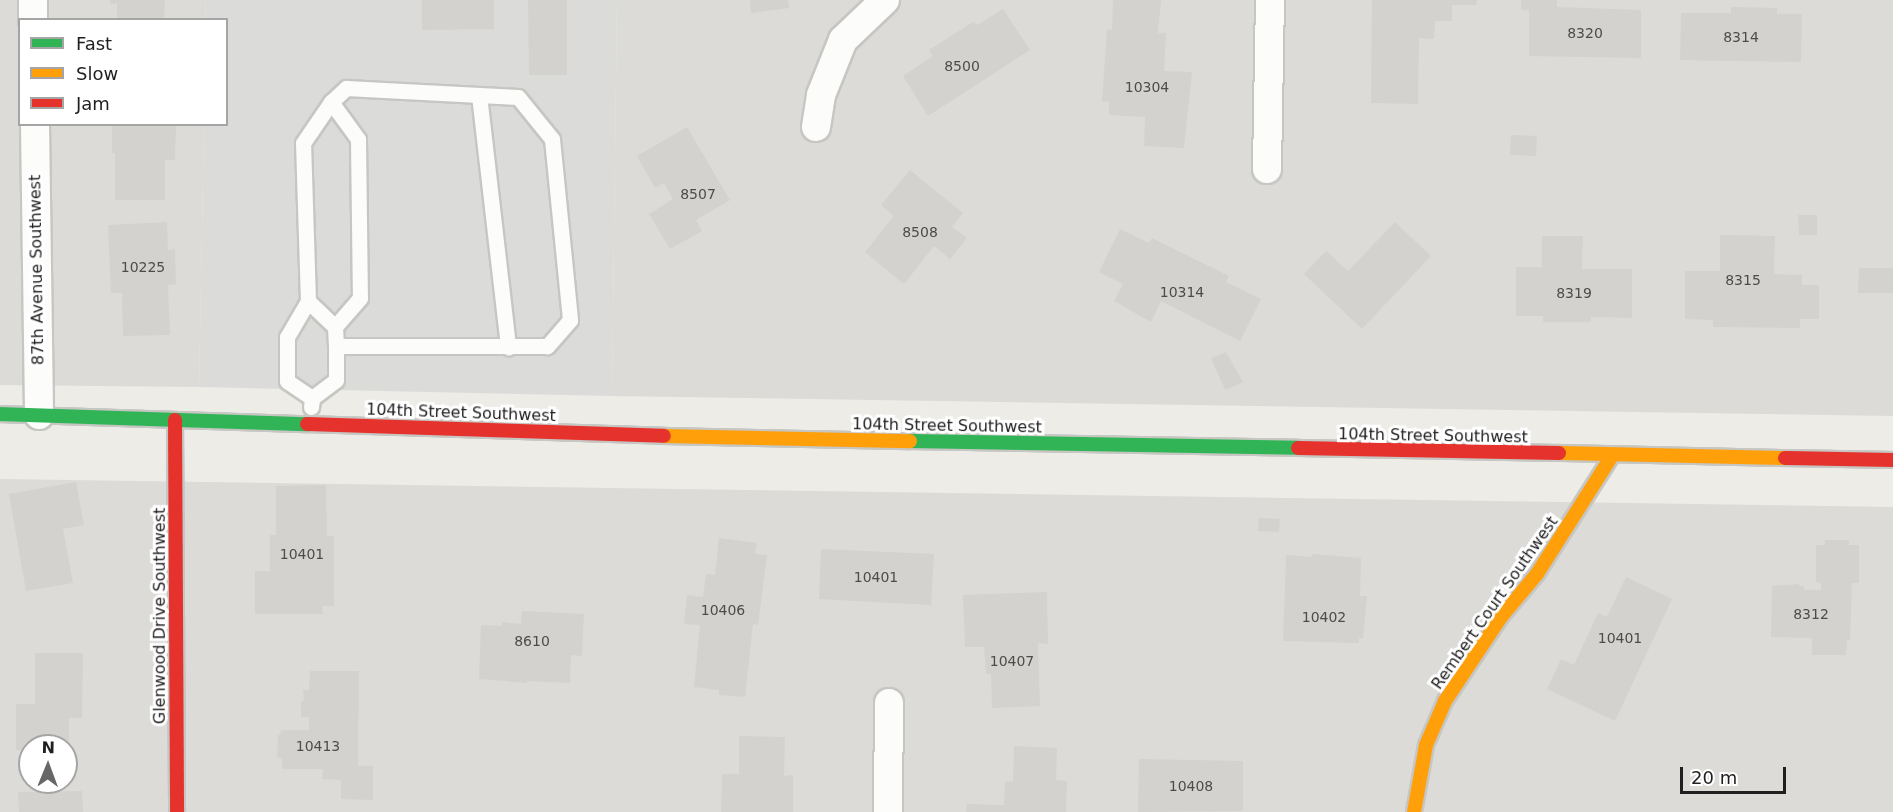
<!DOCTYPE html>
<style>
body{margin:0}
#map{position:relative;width:1893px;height:812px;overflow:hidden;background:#edece7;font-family:"DejaVu Sans",sans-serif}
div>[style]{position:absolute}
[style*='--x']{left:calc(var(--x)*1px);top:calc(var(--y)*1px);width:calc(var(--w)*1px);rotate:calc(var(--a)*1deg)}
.residential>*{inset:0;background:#dcdbd8}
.religious>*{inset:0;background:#dbdbd9}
.building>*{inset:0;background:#d4d2ce}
.roads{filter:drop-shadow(2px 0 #c6c6c3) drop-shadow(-2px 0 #c6c6c3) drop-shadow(0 2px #c6c6c3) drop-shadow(0 -2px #c6c6c3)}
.lane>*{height:15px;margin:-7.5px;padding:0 7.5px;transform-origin:7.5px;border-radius:7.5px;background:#fcfcfb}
.street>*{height:28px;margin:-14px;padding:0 14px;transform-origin:14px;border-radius:14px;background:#fcfcfb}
.fast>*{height:14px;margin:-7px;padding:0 7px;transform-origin:7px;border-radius:7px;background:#30b455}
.slow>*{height:14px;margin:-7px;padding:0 7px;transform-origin:7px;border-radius:7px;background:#ff9f0a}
.jam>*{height:14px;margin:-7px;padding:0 7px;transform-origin:7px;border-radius:7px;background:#e5322d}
span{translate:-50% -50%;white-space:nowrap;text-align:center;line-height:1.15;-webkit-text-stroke:6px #fff;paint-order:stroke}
.number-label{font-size:14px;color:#4c4c4b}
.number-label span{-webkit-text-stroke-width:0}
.street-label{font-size:16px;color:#1f1f1f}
.legend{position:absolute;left:18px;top:18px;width:210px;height:108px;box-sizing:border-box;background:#fff;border:2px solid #a5a5a5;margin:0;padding:8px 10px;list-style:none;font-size:18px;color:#1f1f1f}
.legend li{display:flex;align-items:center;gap:12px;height:30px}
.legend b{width:30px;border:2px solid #a5a5a5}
.north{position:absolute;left:18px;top:734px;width:60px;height:60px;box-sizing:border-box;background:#fff;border:2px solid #a5a5a5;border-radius:50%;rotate:1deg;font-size:16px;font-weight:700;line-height:24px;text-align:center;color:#1f1f1f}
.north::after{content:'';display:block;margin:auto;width:21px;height:27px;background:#676765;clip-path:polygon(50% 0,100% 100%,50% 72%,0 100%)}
.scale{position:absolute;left:1680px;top:767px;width:106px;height:27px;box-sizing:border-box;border:3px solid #1f1f1f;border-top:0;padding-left:8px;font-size:18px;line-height:21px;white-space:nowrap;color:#1f1f1f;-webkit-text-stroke:4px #fff;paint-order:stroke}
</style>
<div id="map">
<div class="residential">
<div style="clip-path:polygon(0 0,206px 0,205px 19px,20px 20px,20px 124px,204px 125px,199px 387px,0 385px)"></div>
<div style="clip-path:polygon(617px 0,1893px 0,1893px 416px,612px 396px)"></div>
<div style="clip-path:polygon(evenodd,0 479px,1893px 507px,1893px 812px,0 812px,0 479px,30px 746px,66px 746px,66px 782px,30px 782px,30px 746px)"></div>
</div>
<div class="religious">
<div style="clip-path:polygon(206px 0,617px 0,612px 396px,199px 387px,204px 125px,226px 124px,226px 20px,205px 19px)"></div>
</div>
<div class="building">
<div style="clip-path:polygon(110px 0,165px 0,164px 20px,117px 20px,117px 3px,110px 4px)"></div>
<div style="clip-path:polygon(422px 0,494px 0,494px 29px,422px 30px)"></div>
<div style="clip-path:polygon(528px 0,567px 0,567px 75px,529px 75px)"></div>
<div style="clip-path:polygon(750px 0,788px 0,789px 8px,751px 13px)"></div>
<div style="clip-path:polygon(1113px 0,1161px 0,1158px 33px,1166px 33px,1164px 71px,1192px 72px,1184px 148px,1144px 146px,1145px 117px,1109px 115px,1109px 102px,1102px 101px,1107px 29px,1112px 30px)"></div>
<div style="clip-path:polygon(1372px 0,1477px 0,1476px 5px,1452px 5px,1452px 21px,1435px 21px,1434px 39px,1419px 38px,1418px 104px,1371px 103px)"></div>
<div style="clip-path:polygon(1521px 0,1557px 0,1557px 7px,1641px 10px,1641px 58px,1529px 56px,1529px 10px,1521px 10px)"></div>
<div style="clip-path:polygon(1731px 7px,1777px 8px,1777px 14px,1802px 14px,1801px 62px,1680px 60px,1681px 13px,1731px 13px)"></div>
<div style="clip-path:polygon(1003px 9px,1030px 50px,928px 116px,903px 76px,933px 56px,929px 50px,973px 22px,977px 25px)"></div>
<div style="clip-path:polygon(112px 124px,176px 126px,175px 160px,165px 160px,165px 200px,115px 200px,115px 153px,112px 153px)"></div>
<div style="clip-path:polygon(687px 127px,730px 200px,696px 220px,702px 231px,670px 249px,649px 214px,673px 199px,664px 183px,655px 188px,637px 156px)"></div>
<div style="clip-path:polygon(1511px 135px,1537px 136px,1536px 156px,1510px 155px)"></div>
<div style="clip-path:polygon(910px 170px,963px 213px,952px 227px,967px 238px,950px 259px,934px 246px,904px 284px,865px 252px,894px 216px,881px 205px)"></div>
<div style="clip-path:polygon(1798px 215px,1817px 215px,1817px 235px,1799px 235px)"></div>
<div style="clip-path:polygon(167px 222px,168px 250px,175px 249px,176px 284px,168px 285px,170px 335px,123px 336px,122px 293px,111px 293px,108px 225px)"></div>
<div style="clip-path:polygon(1395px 222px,1431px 256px,1362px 329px,1304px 274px,1326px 251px,1348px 271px)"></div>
<div style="clip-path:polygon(1120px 229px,1149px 243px,1152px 238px,1229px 276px,1226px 282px,1261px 299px,1240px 341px,1161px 301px,1151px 322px,1114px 301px,1123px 284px,1099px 272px)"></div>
<div style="clip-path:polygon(1720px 235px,1775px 236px,1774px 274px,1802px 275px,1802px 285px,1819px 285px,1819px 319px,1800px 319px,1800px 328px,1713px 327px,1713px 320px,1685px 319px,1685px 271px,1720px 271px)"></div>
<div style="clip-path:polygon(1542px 236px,1583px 236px,1582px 269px,1632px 269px,1632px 318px,1591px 317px,1591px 322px,1543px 322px,1543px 316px,1516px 316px,1516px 267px,1542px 267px)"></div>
<div style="clip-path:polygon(1859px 268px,1893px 268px,1893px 293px,1858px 293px)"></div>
<div style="clip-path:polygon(1226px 352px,1243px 382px,1225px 390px,1211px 358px)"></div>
<div style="clip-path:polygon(76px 482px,84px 525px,63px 529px,73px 583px,26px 591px,9px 494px)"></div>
<div style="clip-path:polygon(326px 485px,327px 536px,334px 536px,334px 606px,322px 606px,323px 614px,255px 614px,255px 571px,270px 571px,270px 535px,276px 535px,276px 486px)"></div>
<div style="clip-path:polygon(1259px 518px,1280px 519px,1279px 532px,1258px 531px)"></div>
<div style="clip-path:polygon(719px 538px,757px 543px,755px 554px,767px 555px,758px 625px,753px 624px,745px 697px,719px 695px,719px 690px,694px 687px,700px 625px,684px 624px,687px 595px,703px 597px,706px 574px,715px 575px)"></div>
<div style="clip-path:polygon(1825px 540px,1849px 540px,1849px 545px,1859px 545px,1859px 583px,1852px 583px,1850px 640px,1847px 640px,1846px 655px,1812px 655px,1812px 638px,1771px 637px,1772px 586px,1799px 584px,1799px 586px,1804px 586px,1804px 590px,1821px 590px,1821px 583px,1816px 582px,1816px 545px,1825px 545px)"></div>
<div style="clip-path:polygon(821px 549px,934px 554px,931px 605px,819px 599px)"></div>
<div style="clip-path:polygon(1312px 554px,1361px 558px,1360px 596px,1367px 596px,1363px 638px,1359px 638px,1359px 643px,1283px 641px,1286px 555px,1312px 557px)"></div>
<div style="clip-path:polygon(1626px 577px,1672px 599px,1615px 721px,1547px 689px,1561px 659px,1574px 665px,1598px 613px,1607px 617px)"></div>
<div style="clip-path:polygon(1047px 592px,1048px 644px,1038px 643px,1040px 706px,992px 708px,991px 674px,986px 674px,984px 647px,965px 647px,963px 595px)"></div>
<div style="clip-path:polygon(522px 611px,584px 614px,582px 656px,571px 655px,570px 683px,527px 681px,527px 683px,479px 679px,481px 625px,502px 626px,502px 622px,521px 624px)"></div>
<div style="clip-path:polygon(35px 653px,83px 653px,82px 718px,69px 718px,69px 751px,66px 751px,66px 746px,30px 746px,30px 750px,16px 750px,16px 704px,35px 704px)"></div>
<div style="clip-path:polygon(310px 671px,359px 671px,358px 766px,373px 766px,373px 800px,341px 799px,341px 780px,322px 779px,323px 769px,282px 769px,282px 759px,277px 757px,278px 735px,280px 735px,281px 730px,309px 730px,309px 717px,301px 717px,301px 701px,304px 701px,303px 690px,309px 690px)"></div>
<div style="clip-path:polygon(739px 736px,785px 737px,784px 776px,793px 775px,793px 812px,721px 812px,722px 774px,739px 774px)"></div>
<div style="clip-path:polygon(1014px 746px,1057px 748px,1056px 780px,1067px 781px,1066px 812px,966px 812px,967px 804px,1004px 805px,1005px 781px,1013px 782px)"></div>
<div style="clip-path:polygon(1139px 759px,1243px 761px,1243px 811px,1138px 812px)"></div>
<div style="clip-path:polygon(82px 791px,83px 812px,19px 812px,18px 792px)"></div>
</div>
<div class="roads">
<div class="lane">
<div style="--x:479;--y:95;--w:254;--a:83.4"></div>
<div style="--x:331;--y:102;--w:46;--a:53.9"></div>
<div style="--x:358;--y:139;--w:159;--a:89.3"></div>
<div style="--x:360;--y:298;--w:38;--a:131"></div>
<div style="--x:308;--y:301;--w:37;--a:44"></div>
<div style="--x:335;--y:327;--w:19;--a:87"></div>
<div style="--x:336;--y:346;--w:34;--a:90"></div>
<div style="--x:336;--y:380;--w:30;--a:143"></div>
<div style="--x:312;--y:398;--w:9;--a:96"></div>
<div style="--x:312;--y:398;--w:30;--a:-146"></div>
<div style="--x:287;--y:381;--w:44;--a:-90"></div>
<div style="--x:287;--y:337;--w:42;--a:-59.7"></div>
<div style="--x:308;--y:301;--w:158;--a:-91.8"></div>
<div style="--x:303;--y:143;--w:50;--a:-55.7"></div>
<div style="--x:331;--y:102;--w:21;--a:-43"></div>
<div style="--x:346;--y:88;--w:172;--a:3"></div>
<div style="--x:518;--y:97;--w:54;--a:51"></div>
<div style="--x:552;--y:139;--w:182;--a:84.3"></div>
<div style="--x:570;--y:320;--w:35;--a:131"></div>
<div style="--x:547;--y:346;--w:211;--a:180"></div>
</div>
<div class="street">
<div style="--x:33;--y:0;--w:20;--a:90"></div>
<div style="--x:35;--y:124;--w:291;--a:89.2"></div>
<div style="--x:816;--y:127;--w:32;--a:-81"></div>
<div style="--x:821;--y:95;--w:59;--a:-68.2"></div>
<div style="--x:843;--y:40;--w:58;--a:-43.6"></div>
<div style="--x:1267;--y:169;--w:169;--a:-89"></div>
<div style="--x:888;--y:812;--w:109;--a:-89.5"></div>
</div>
<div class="fast">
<div style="--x:0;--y:414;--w:307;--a:1.9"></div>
<div style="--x:910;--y:441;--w:388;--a:1"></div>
</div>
<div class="slow">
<div style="--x:664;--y:436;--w:246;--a:1.2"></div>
<div style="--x:1559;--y:453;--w:226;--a:1.3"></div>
<div style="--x:1414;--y:812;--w:68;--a:-79.8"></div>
<div style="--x:1426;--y:745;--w:48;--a:-66.6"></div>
<div style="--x:1445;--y:701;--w:101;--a:-56.3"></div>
<div style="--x:1501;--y:617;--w:56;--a:-50.1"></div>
<div style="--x:1537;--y:574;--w:140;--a:-57.6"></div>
</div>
<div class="jam">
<div style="--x:175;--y:420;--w:392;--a:89.7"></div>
<div style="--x:307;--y:424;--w:357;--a:1.9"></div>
<div style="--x:1298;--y:448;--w:261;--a:1.1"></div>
<div style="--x:1785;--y:458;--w:108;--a:1.1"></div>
</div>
</div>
<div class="number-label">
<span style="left:1585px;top:33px">8320</span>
<span style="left:1741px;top:37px">8314</span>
<span style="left:962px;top:66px">8500</span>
<span style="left:1147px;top:87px">10304</span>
<span style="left:698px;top:194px">8507</span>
<span style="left:920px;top:232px">8508</span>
<span style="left:143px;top:267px">10225</span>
<span style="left:1743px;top:280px">8315</span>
<span style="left:1182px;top:292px">10314</span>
<span style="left:1574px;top:293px">8319</span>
<span style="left:302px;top:554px">10401</span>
<span style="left:876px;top:577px">10401</span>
<span style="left:723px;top:610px">10406</span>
<span style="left:1811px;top:614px">8312</span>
<span style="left:1324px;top:617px">10402</span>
<span style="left:1620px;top:638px">10401</span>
<span style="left:532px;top:641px">8610</span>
<span style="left:1012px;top:661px">10407</span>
<span style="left:318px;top:746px">10413</span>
<span style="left:1191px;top:786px">10408</span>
</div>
<div class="street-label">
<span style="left:37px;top:270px;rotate:-91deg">87th Avenue Southwest</span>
<span style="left:461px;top:413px;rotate:2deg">104th Street Southwest</span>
<span style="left:947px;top:426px;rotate:1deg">104th Street Southwest</span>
<span style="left:1433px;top:436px;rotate:1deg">104th Street Southwest</span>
<span style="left:1495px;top:603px;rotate:-55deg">Rembert Court Southwest</span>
<span style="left:160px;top:616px;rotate:-90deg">Glenwood Drive Southwest</span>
</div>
<ul class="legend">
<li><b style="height:8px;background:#30b455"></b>Fast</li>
<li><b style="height:8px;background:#ff9f0a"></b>Slow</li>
<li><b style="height:8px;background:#e5322d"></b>Jam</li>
</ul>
<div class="north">N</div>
<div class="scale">20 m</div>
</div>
